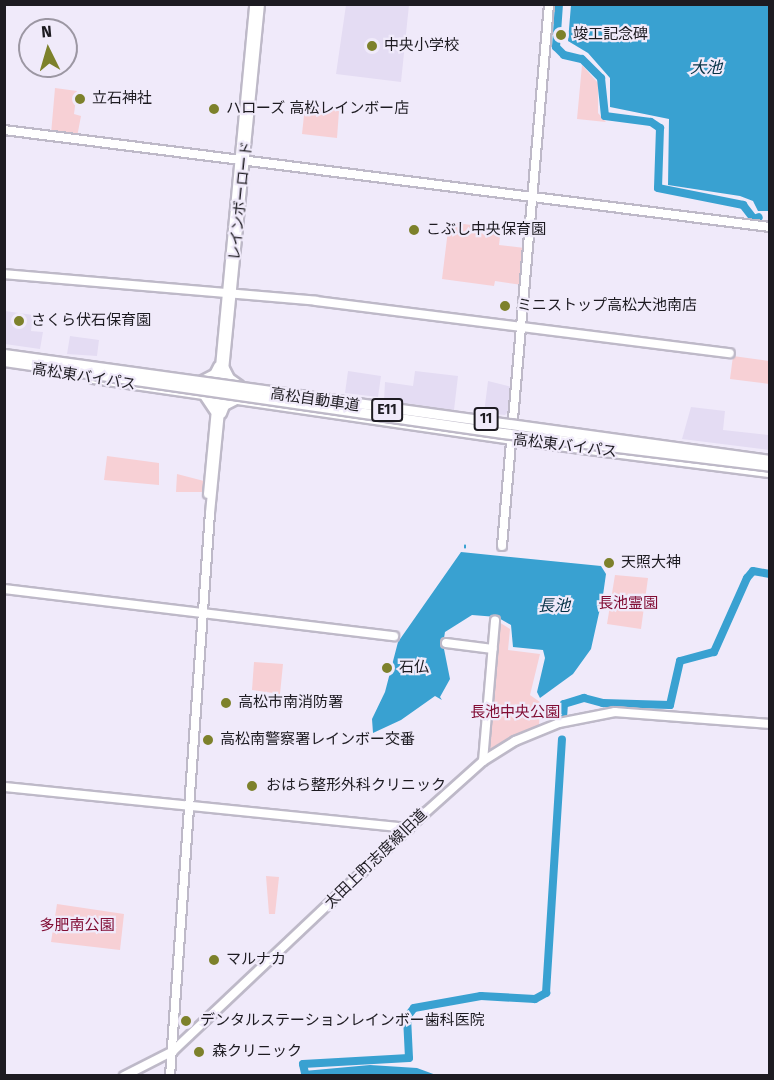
<!DOCTYPE html>
<meta charset="utf-8">
<style>
body{margin:0}
#map{position:relative;width:774px;height:1080px;overflow:hidden;background:#f0eafa;font-family:"Fira Sans","Noto Sans JP",sans-serif}
div>[style]{position:absolute}
[style*='--x']{left:calc(var(--x)*1px);top:calc(var(--y)*1px);width:calc(var(--w)*1px);rotate:calc(var(--a)*1deg)}
.built>*{inset:0;background:#e4dcf3}
.green>*{inset:0;background:#f7d0d5}
.water>*{inset:0;background:#39a1d1}
.stream>*{height:1.5px;margin:-0.75px;padding:0 0.75px;transform-origin:0.75px;border-radius:0.75px;background:#39a1d1}
.river>*{height:8px;margin:-4px;padding:0 4px;transform-origin:4px;border-radius:4px;background:#39a1d1}
.roads{filter:drop-shadow(2px 0 #beb9c8) drop-shadow(-2px 0 #beb9c8) drop-shadow(0 2px #beb9c8) drop-shadow(0 -2px #beb9c8)}
.secondary>*{height:8px;margin:-4px;padding:0 4px;transform-origin:4px;border-radius:4px;background:#fff}
.highway>*{height:9px;margin:-4.5px;padding:0 4.5px;transform-origin:4.5px;border-radius:4.5px;background:#fff}
.bridges{filter:drop-shadow(2px 0 #beb9c8) drop-shadow(-2px 0 #beb9c8) drop-shadow(0 2px #beb9c8) drop-shadow(0 -2px #beb9c8)}
.highway-bridge>*{height:9px;margin:-4.5px;padding:0 4.5px;transform-origin:4.5px;border-radius:4.5px;background:#fff}
.dots>*{width:16px;height:16px;translate:-50% -50%;box-sizing:border-box;border:3px solid #f0eafa;border-radius:50%}
span{translate:-50% -50%;white-space:nowrap;text-align:center;line-height:1.15;-webkit-text-stroke:4.5px #f0eafa;paint-order:stroke}
.shield-label span{padding:2px 4px;background:#f0eafa;border:2px solid;border-radius:4px;-webkit-text-stroke-width:0}
.shield-label{font-size:14px;color:#1d1b21;font-weight:700}
.poi-label{font-size:15px;color:#1d1b21}
.left{translate:0 -50%;text-align:left}
.street-label{font-size:15px;color:#1d1b21}
.park-label{font-size:15px;color:#810d34}
.water-label{font-size:16px;color:#033145;font-style:italic}
.frame{position:absolute;inset:0;border:6px solid #1d1b21;pointer-events:none}
.north{position:absolute;left:18px;top:18px;width:60px;height:60px;box-sizing:border-box;background:#f0eafa;border:2px solid #9c97a3;border-radius:50%;rotate:355deg;font-size:16px;font-weight:700;line-height:24px;text-align:center;color:#1d1b21}
.north::after{content:'';display:block;margin:auto;width:21px;height:27px;background:#7d812b;clip-path:polygon(50% 0,100% 100%,50% 72%,0 100%)}
</style>
<div id="map">
<div class="built">
<div style="clip-path:polygon(346px 5px,409px 5px,401px 82px,336px 74px)"></div>
<div style="clip-path:polygon(5px 311px,33px 315px,31px 331px,43px 332px,40px 349px,5px 344px)"></div>
<div style="clip-path:polygon(70px 336px,99px 340px,97px 356px,67px 354px)"></div>
<div style="clip-path:polygon(348px 371px,381px 376px,378px 397px,345px 393px)"></div>
<div style="clip-path:polygon(415px 371px,458px 376px,454px 410px,384px 400px,385px 382px,413px 386px)"></div>
<div style="clip-path:polygon(488px 381px,512px 387px,509px 411px,505px 415px,484px 413px)"></div>
<div style="clip-path:polygon(691px 407px,725px 411px,723px 430px,768px 435px,769px 431px,769px 450px,682px 439px)"></div>
</div>
<div class="green">
<div style="clip-path:polygon(582px 65px,598px 83px,598px 113px,606px 122px,577px 119px)"></div>
<div style="clip-path:polygon(55px 88px,77px 91px,74px 114px,81px 116px,77px 137px,51px 134px)"></div>
<div style="clip-path:polygon(305px 106px,339px 111px,337px 138px,302px 134px)"></div>
<div style="clip-path:polygon(449px 222px,501px 229px,499px 245px,525px 248px,522px 285px,495px 281px,494px 286px,442px 279px)"></div>
<div style="clip-path:polygon(733px 356px,769px 361px,769px 384px,730px 379px)"></div>
<div style="clip-path:polygon(107px 456px,159px 463px,159px 485px,104px 480px)"></div>
<div style="clip-path:polygon(177px 474px,204px 481px,204px 492px,176px 492px)"></div>
<div style="clip-path:polygon(615px 575px,648px 578px,641px 629px,607px 624px)"></div>
<div style="clip-path:polygon(499px 622px,510px 629px,508px 650px,540px 654px,530px 695px,540px 702px,539px 727px,489px 753px)"></div>
<div style="clip-path:polygon(254px 662px,283px 664px,280px 694px,252px 690px)"></div>
<div style="clip-path:polygon(266px 876px,279px 877px,275px 914px,269px 914px)"></div>
<div style="clip-path:polygon(57px 904px,124px 914px,120px 950px,51px 942px)"></div>
</div>
<div class="water">
<div style="clip-path:polygon(571px 5px,769px 5px,769px 211px,758px 211px,753px 201px,740px 196px,668px 185px,669px 119px,610px 107px,610px 78px,588px 53px,568px 41px)"></div>
<div style="clip-path:polygon(461px 552px,601px 566px,606px 574px,603px 595px,591px 649px,573px 674px,540px 698px,537px 692px,545px 658px,543px 650px,513px 647px,511px 625px,497px 617px,472px 615px,445px 632px,443px 644px,450px 679px,440px 697px,442px 700px,435px 696px,401px 720px,373px 733px,372px 719px,385px 692px,398px 642px)"></div>
<div style="clip-path:polygon(370px 1065px,417px 1068px,436px 1075px,303px 1075px,304px 1071px)"></div>
</div>
<div class="stream">
<div style="--x:465;--y:548;--w:2;--a:-90"></div>
</div>
<div class="river">
<div style="--x:559;--y:4;--w:43;--a:94"></div>
<div style="--x:556;--y:47;--w:11;--a:45"></div>
<div style="--x:564;--y:55;--w:18;--a:13"></div>
<div style="--x:582;--y:59;--w:27;--a:45"></div>
<div style="--x:601;--y:78;--w:38;--a:84"></div>
<div style="--x:605;--y:116;--w:46;--a:7.4"></div>
<div style="--x:651;--y:122;--w:11;--a:34"></div>
<div style="--x:660;--y:128;--w:60;--a:91.9"></div>
<div style="--x:658;--y:188;--w:87;--a:11.3"></div>
<div style="--x:743;--y:205;--w:18;--a:52"></div>
<div style="--x:754;--y:219;--w:5;--a:-22"></div>
<div style="--x:563;--y:718;--w:14;--a:-86"></div>
<div style="--x:564;--y:704;--w:21;--a:-17"></div>
<div style="--x:584;--y:698;--w:20;--a:15"></div>
<div style="--x:603;--y:703;--w:67;--a:1.7"></div>
<div style="--x:670;--y:705;--w:45;--a:-77.2"></div>
<div style="--x:680;--y:661;--w:35;--a:-15"></div>
<div style="--x:714;--y:652;--w:81;--a:-66"></div>
<div style="--x:747;--y:578;--w:9;--a:-49"></div>
<div style="--x:753;--y:571;--w:17;--a:10"></div>
<div style="--x:305;--y:1073;--w:9;--a:-103"></div>
<div style="--x:303;--y:1064;--w:106;--a:-3.2"></div>
<div style="--x:409;--y:1058;--w:41;--a:-92.8"></div>
<div style="--x:407;--y:1017;--w:11;--a:-52"></div>
<div style="--x:414;--y:1008;--w:68;--a:-10.2"></div>
<div style="--x:481;--y:996;--w:54;--a:3.2"></div>
<div style="--x:535;--y:999;--w:13;--a:-29"></div>
<div style="--x:546;--y:993;--w:254;--a:-86.4"></div>
</div>
<div class="roads">
<div class="secondary">
<div style="--x:4;--y:130;--w:772;--a:7.22"></div>
<div style="--x:4;--y:274;--w:313;--a:4.9"></div>
<div style="--x:316;--y:301;--w:417;--a:7.2"></div>
<div style="--x:208;--y:494;--w:492;--a:-84.6"></div>
<div style="--x:502;--y:546;--w:544;--a:-85.04"></div>
<div style="--x:4;--y:589;--w:393;--a:6.9"></div>
<div style="--x:446;--y:643;--w:47;--a:7.3"></div>
<div style="--x:483;--y:761;--w:141;--a:-85.1"></div>
<div style="--x:4;--y:787;--w:407;--a:5.8"></div>
<div style="--x:124;--y:1076;--w:55;--a:-27"></div>
<div style="--x:173;--y:1051;--w:347;--a:-43.4"></div>
<div style="--x:425;--y:813;--w:78;--a:-41.9"></div>
<div style="--x:483;--y:761;--w:38;--a:-32"></div>
<div style="--x:515;--y:741;--w:48;--a:-22.2"></div>
<div style="--x:559;--y:723;--w:57;--a:-11.1"></div>
<div style="--x:615;--y:712;--w:155;--a:4.4"></div>
<div style="--x:170;--y:1076;--w:564;--a:-85.94"></div>
<div style="--x:210;--y:513;--w:511;--a:-84.39"></div>
</div>
<div class="highway">
<div style="--x:224;--y:368;--w:11;--a:63"></div>
<div style="--x:229;--y:378;--w:12;--a:35"></div>
<div style="--x:93;--y:378;--w:422;--a:8.3"></div>
<div style="--x:511;--y:439;--w:261;--a:7.3"></div>
<div style="--x:202;--y:380;--w:13;--a:-27"></div>
<div style="--x:214;--y:374;--w:9;--a:-63"></div>
<div style="--x:204;--y:395;--w:18;--a:56"></div>
<div style="--x:221;--y:413;--w:9;--a:-69"></div>
<div style="--x:224;--y:405;--w:11;--a:-27"></div>
</div>
</div>
<div class="bridges">
<div class="highway-bridge">
<div style="--x:4;--y:354;--w:773;--a:7.88"></div>
<div style="--x:4;--y:361;--w:504;--a:8.21"></div>
<div style="--x:503;--y:433;--w:269;--a:7"></div>
</div>
</div>
<div class="dots">
<div style="left:561px;top:35px;background:#7d812b"></div>
<div style="left:372px;top:46px;background:#7d812b"></div>
<div style="left:80px;top:99px;background:#7d812b"></div>
<div style="left:214px;top:109px;background:#7d812b"></div>
<div style="left:414px;top:230px;background:#7d812b"></div>
<div style="left:505px;top:306px;background:#7d812b"></div>
<div style="left:19px;top:321px;background:#7d812b"></div>
<div style="left:609px;top:563px;background:#7d812b"></div>
<div style="left:387px;top:668px;background:#7d812b"></div>
<div style="left:226px;top:703px;background:#7d812b"></div>
<div style="left:208px;top:740px;background:#7d812b"></div>
<div style="left:252px;top:786px;background:#7d812b"></div>
<div style="left:214px;top:960px;background:#7d812b"></div>
<div style="left:186px;top:1021px;background:#7d812b"></div>
<div style="left:199px;top:1052px;background:#7d812b"></div>
</div>
<div class="shield-label">
<span style="left:387px;top:410px">E11</span>
<span style="left:486px;top:419px">11</span>
</div>
<div class="poi-label">
<span class="left" style="left:573px;top:35px">竣工記念碑</span>
<span class="left" style="left:384px;top:46px">中央小学校</span>
<span class="left" style="left:92px;top:99px">立石神社</span>
<span class="left" style="left:226px;top:109px">ハローズ 高松レインボー店</span>
<span class="left" style="left:426px;top:230px">こぶし中央保育園</span>
<span class="left" style="left:517px;top:306px">ミニストップ高松大池南店</span>
<span class="left" style="left:31px;top:321px">さくら伏石保育園</span>
<span class="left" style="left:621px;top:563px">天照大神</span>
<span class="left" style="left:399px;top:668px">石仏</span>
<span class="left" style="left:238px;top:703px">高松市南消防署</span>
<span class="left" style="left:220px;top:740px">高松南警察署レインボー交番</span>
<span class="left" style="left:266px;top:786px">おはら整形外科クリニック</span>
<span class="left" style="left:226px;top:960px">マルナカ</span>
<span class="left" style="left:200px;top:1021px">デンタルステーションレインボー歯科医院</span>
<span class="left" style="left:212px;top:1052px">森クリニック</span>
</div>
<div class="street-label">
<span style="left:241px;top:201px;rotate:-84deg">レインボーロード</span>
<span style="left:84px;top:377px;rotate:9deg">高松東バイパス</span>
<span style="left:315px;top:400px;rotate:8deg">高松自動車道</span>
<span style="left:565px;top:446px;rotate:7deg">高松東バイパス</span>
<span style="left:376px;top:859px;rotate:-44deg">太田上町志度線旧道</span>
</div>
<div class="park-label">
<span style="left:628px;top:604px">長池霊園</span>
<span style="left:515px;top:713px">長池中央公園</span>
<span style="left:77px;top:926px">多肥南公園</span>
</div>
<div class="water-label">
<span style="left:706px;top:68px">大池</span>
<span style="left:554px;top:606px">長池</span>
</div>
<div class="frame"></div>
<div class="north">N</div>
</div>
